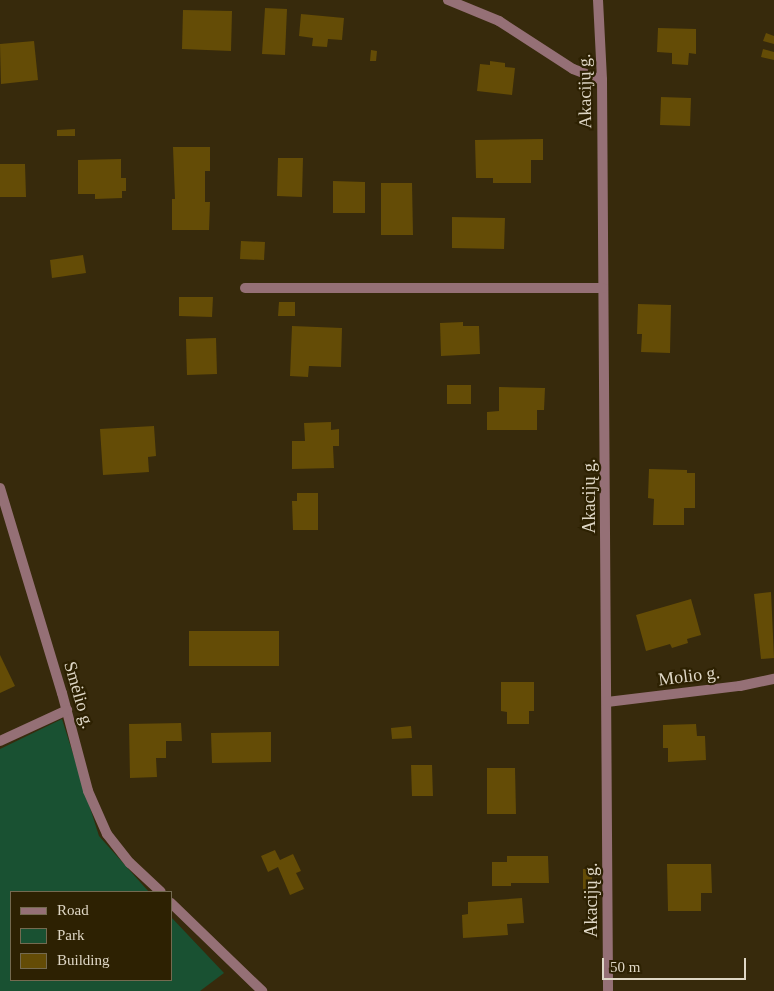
<!DOCTYPE html>
<meta charset="utf-8">
<style>
body{margin:0}
#map{position:relative;width:774px;height:991px;overflow:hidden;background:#372a0c;font-family:Georgia,serif}
div>[style]{position:absolute}
[style*='--x']{left:calc(var(--x)*1px);top:calc(var(--y)*1px);width:calc(var(--w)*1px);rotate:calc(var(--a)*1deg)}
.green>*{inset:0;background:#195132}
.building>*{inset:0;background:#644c06}
.minor>*{height:10px;margin:-5px;padding:0 5px;transform-origin:5px;border-radius:5px;background:#957076}
span{translate:-50% -50%;white-space:nowrap;text-align:center;line-height:1.15;-webkit-text-stroke:4.5px #2d2102;paint-order:stroke}
.street-label{font-size:18px;color:#dfd7c6}
.legend{position:absolute;left:10px;top:891px;width:162px;height:90px;box-sizing:border-box;background:#2d2102;border:1px solid #746a50;margin:0;padding:6px 9px;list-style:none;font-size:15px;color:#dfd7c6}
.legend li{display:flex;align-items:center;gap:10px;height:25px}
.legend b{width:25px;border:1px solid #746a50}
.scale{position:absolute;left:602px;top:958px;width:144px;height:22px;box-sizing:border-box;border:2px solid #dfd7c6;border-top:0;padding-left:6px;font-size:15px;line-height:18px;white-space:nowrap;color:#dfd7c6;-webkit-text-stroke:4px #2d2102;paint-order:stroke}
</style>
<div id="map">
<div class="green">
<div style="clip-path:polygon(62px 719px,99px 836px,149px 892px,11px 892px,11px 980px,171px 980px,171px 917px,224px 973px,200px 991px,0 991px,0 749px)"></div>
</div>
<div class="building">
<div style="clip-path:polygon(265px 8px,287px 9px,285px 55px,262px 54px)"></div>
<div style="clip-path:polygon(183px 10px,232px 11px,231px 51px,182px 49px)"></div>
<div style="clip-path:polygon(301px 14px,344px 18px,342px 40px,328px 39px,327px 47px,312px 46px,313px 38px,299px 36px)"></div>
<div style="clip-path:polygon(658px 28px,696px 29px,696px 54px,689px 53px,688px 65px,672px 64px,672px 53px,657px 52px)"></div>
<div style="clip-path:polygon(766px 33px,774px 36px,774px 44px,763px 41px)"></div>
<div style="clip-path:polygon(34px 41px,38px 80px,1px 84px,0 44px)"></div>
<div style="clip-path:polygon(763px 49px,774px 52px,774px 60px,761px 57px)"></div>
<div style="clip-path:polygon(371px 50px,377px 51px,376px 61px,370px 61px)"></div>
<div style="clip-path:polygon(490px 61px,505px 63px,505px 67px,515px 68px,512px 95px,477px 91px,480px 64px,490px 65px)"></div>
<div style="clip-path:polygon(661px 97px,691px 98px,690px 126px,660px 125px)"></div>
<div style="clip-path:polygon(75px 129px,75px 136px,57px 136px,57px 130px)"></div>
<div style="clip-path:polygon(543px 139px,543px 160px,531px 160px,531px 183px,493px 183px,493px 178px,476px 178px,475px 140px)"></div>
<div style="clip-path:polygon(173px 147px,210px 147px,210px 171px,205px 171px,205px 202px,210px 202px,209px 230px,172px 230px,172px 199px,175px 199px)"></div>
<div style="clip-path:polygon(278px 158px,303px 158px,302px 197px,277px 196px)"></div>
<div style="clip-path:polygon(121px 159px,121px 178px,126px 178px,126px 191px,122px 191px,122px 198px,95px 199px,95px 194px,78px 194px,78px 160px)"></div>
<div style="clip-path:polygon(0 164px,25px 164px,26px 197px,0 197px)"></div>
<div style="clip-path:polygon(333px 181px,365px 182px,365px 213px,333px 213px)"></div>
<div style="clip-path:polygon(381px 183px,412px 183px,413px 235px,381px 235px)"></div>
<div style="clip-path:polygon(452px 217px,505px 218px,504px 249px,452px 248px)"></div>
<div style="clip-path:polygon(241px 241px,265px 242px,264px 260px,240px 259px)"></div>
<div style="clip-path:polygon(83px 255px,86px 273px,52px 278px,50px 260px)"></div>
<div style="clip-path:polygon(179px 297px,213px 297px,212px 317px,179px 316px)"></div>
<div style="clip-path:polygon(279px 302px,295px 302px,295px 316px,278px 316px)"></div>
<div style="clip-path:polygon(638px 304px,671px 305px,670px 353px,641px 352px,642px 334px,637px 334px)"></div>
<div style="clip-path:polygon(463px 322px,463px 326px,479px 326px,480px 354px,441px 356px,440px 323px)"></div>
<div style="clip-path:polygon(292px 326px,342px 328px,341px 367px,309px 366px,308px 377px,290px 376px)"></div>
<div style="clip-path:polygon(216px 338px,217px 374px,187px 375px,186px 339px)"></div>
<div style="clip-path:polygon(447px 385px,471px 385px,471px 404px,447px 404px)"></div>
<div style="clip-path:polygon(499px 387px,545px 388px,544px 410px,537px 410px,537px 430px,487px 430px,487px 412px,499px 411px)"></div>
<div style="clip-path:polygon(331px 422px,331px 430px,339px 429px,339px 446px,333px 446px,334px 468px,292px 469px,292px 441px,305px 441px,304px 423px)"></div>
<div style="clip-path:polygon(154px 426px,156px 456px,148px 457px,149px 472px,103px 475px,100px 429px)"></div>
<div style="clip-path:polygon(649px 469px,687px 470px,687px 473px,695px 473px,695px 508px,684px 508px,684px 525px,653px 525px,654px 499px,648px 498px)"></div>
<div style="clip-path:polygon(297px 493px,318px 493px,318px 530px,293px 530px,292px 501px,297px 501px)"></div>
<div style="clip-path:polygon(771px 592px,774px 658px,761px 659px,754px 594px)"></div>
<div style="clip-path:polygon(691px 599px,701px 635px,687px 639px,688px 643px,672px 648px,670px 644px,646px 651px,636px 615px)"></div>
<div style="clip-path:polygon(189px 631px,279px 631px,279px 666px,189px 666px)"></div>
<div style="clip-path:polygon(0 655px,15px 686px,0 693px)"></div>
<div style="clip-path:polygon(501px 682px,534px 682px,534px 711px,529px 711px,529px 724px,507px 724px,507px 712px,501px 711px)"></div>
<div style="clip-path:polygon(181px 723px,182px 741px,166px 741px,166px 758px,156px 758px,157px 777px,130px 778px,129px 724px)"></div>
<div style="clip-path:polygon(696px 724px,697px 736px,705px 736px,706px 760px,668px 762px,668px 748px,663px 748px,663px 725px)"></div>
<div style="clip-path:polygon(411px 726px,412px 738px,392px 739px,391px 728px)"></div>
<div style="clip-path:polygon(271px 732px,271px 762px,212px 763px,211px 733px)"></div>
<div style="clip-path:polygon(411px 765px,432px 765px,433px 796px,412px 796px)"></div>
<div style="clip-path:polygon(487px 768px,515px 768px,516px 814px,487px 814px)"></div>
<div style="clip-path:polygon(275px 850px,280px 860px,293px 854px,301px 871px,296px 873px,304px 889px,290px 895px,278px 867px,268px 872px,261px 856px)"></div>
<div style="clip-path:polygon(507px 856px,548px 856px,549px 883px,511px 883px,511px 886px,492px 886px,492px 862px,507px 862px)"></div>
<div style="clip-path:polygon(667px 864px,711px 864px,712px 893px,701px 893px,701px 911px,668px 911px)"></div>
<div style="clip-path:polygon(583px 869px,592px 869px,592px 893px,583px 893px)"></div>
<div style="clip-path:polygon(522px 898px,524px 923px,507px 924px,508px 935px,463px 938px,462px 915px,468px 914px,468px 902px)"></div>
</div>
<div class="minor">
<div style="--x:448;--y:0;--w:55;--a:22.4"></div>
<div style="--x:499;--y:21;--w:88;--a:33"></div>
<div style="--x:573;--y:69;--w:31;--a:21"></div>
<div style="--x:598;--y:0;--w:80;--a:87.1"></div>
<div style="--x:602;--y:80;--w:911;--a:89.62"></div>
<div style="--x:245;--y:288;--w:358;--a:0"></div>
<div style="--x:0;--y:488;--w:214;--a:73.2"></div>
<div style="--x:62;--y:693;--w:101;--a:75.1"></div>
<div style="--x:88;--y:791;--w:47;--a:66.2"></div>
<div style="--x:107;--y:834;--w:37;--a:52"></div>
<div style="--x:130;--y:863;--w:42;--a:43.1"></div>
<div style="--x:607;--y:702;--w:134;--a:-6.9"></div>
<div style="--x:740;--y:686;--w:35;--a:-12"></div>
<div style="--x:0;--y:741;--w:74;--a:-24.8"></div>
<div style="--x:171;--y:903;--w:127;--a:44"></div>
</div>
<div class="street-label">
<span style="left:585px;top:91px;rotate:-91deg">Akacijų g.</span>
<span style="left:589px;top:496px;rotate:-90deg">Akacijų g.</span>
<span style="left:689px;top:676px;rotate:-7deg">Molio g.</span>
<span style="left:79px;top:695px;rotate:74deg">Smėlio g.</span>
<span style="left:591px;top:900px;rotate:-90deg">Akacijų g.</span>
</div>
<ul class="legend">
<li><b style="height:6px;background:#957076"></b>Road</li>
<li><b style="height:14px;background:#195132"></b>Park</li>
<li><b style="height:14px;background:#644c06"></b>Building</li>
</ul>
<div class="scale">50 m</div>
</div>
